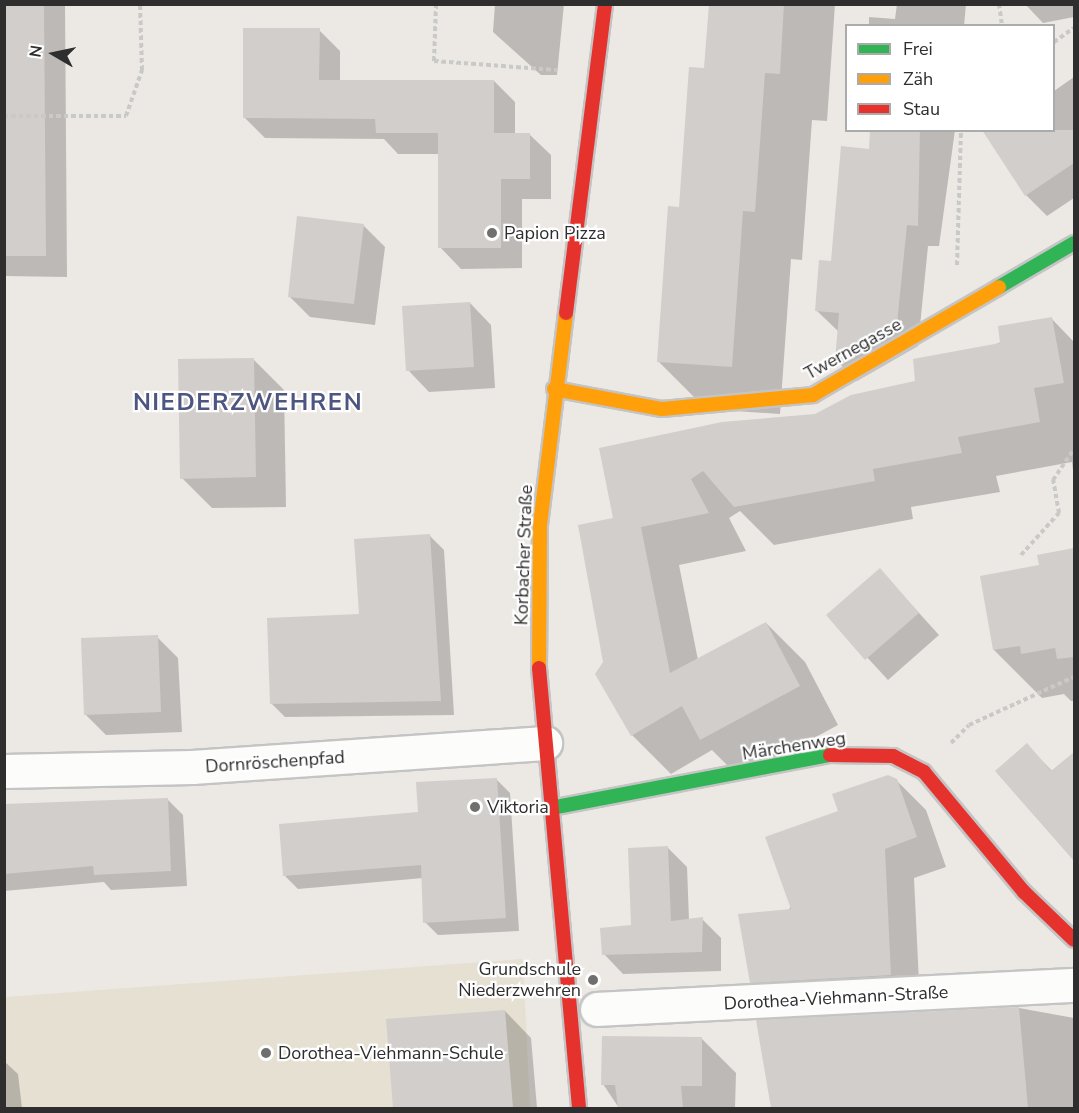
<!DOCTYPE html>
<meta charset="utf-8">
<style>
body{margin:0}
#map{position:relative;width:1079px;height:1113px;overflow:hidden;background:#ece8e4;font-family:"Nunito Sans",sans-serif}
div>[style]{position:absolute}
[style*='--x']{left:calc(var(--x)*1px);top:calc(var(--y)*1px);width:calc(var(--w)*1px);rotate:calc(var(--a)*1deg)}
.education>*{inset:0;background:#e6e0d3}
.shadow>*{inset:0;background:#0003}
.building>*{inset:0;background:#d1cecb}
.path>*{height:4px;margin-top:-2px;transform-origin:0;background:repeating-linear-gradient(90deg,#c9c9c8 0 4.5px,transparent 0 7.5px)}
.roads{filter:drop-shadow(2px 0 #c5c4c5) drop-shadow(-2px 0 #c5c4c5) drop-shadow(0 2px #c5c4c5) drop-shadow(0 -2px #c5c4c5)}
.street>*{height:33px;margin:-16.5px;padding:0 16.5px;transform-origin:16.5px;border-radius:16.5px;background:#fcfcfb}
.fast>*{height:14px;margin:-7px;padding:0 7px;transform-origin:7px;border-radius:7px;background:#30b455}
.slow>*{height:14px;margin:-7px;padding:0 7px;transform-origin:7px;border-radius:7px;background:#ff9f0a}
.jam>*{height:14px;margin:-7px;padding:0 7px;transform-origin:7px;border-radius:7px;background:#e5322d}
.dots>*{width:16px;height:16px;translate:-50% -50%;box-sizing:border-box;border:3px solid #fff;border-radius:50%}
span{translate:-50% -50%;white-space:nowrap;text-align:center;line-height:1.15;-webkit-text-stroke:4.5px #fff;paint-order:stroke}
.poi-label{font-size:18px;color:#2e2e2e}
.left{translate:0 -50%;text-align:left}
.right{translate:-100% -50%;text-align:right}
.street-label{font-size:18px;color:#2e2e2e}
.district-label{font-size:24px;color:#4d5680;font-weight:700;letter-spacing:1.5px}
.frame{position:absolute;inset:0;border:6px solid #2e2e2e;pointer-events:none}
.legend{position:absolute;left:845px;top:24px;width:210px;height:108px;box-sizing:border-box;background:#fff;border:2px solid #ababab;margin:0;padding:8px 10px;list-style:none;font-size:18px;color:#2e2e2e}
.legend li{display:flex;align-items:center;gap:12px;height:30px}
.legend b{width:30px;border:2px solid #ababab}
.north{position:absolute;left:24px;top:24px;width:60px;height:60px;-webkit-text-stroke:4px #fff;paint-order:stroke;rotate:279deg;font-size:16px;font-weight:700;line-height:24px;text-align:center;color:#2e2e2e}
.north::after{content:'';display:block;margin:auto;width:21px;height:27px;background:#2e2e2e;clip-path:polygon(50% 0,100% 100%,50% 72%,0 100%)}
</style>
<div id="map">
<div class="education">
<div style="clip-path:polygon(523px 959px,530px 1108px,5px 1108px,5px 997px)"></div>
</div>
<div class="shadow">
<div style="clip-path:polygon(4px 4px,65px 4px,67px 277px,4px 276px)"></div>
<div style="clip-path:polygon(168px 4px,288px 4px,288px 5px,169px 5px)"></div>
<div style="clip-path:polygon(495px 4px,564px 4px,557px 75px,541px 75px,493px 32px)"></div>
<div style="clip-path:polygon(710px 4px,835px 4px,827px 121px,812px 120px,802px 260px,791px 259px,780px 414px,706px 409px,658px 361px,705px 70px)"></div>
<div style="clip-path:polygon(897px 4px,966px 4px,964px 26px,869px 26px,869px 17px,895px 19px)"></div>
<div style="clip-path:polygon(1025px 4px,1074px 4px,1074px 17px,1043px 23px)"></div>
<div style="clip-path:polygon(319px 30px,340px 51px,340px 82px,494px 81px,515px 102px,515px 134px,529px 134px,551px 155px,551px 199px,522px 199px,522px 268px,461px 269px,440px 247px,439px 154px,398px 154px,384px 139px,265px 138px,244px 117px)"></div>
<div style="clip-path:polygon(1074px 77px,1074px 198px,1047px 216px,1026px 195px,1054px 130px,1054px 91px)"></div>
<div style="clip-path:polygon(871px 130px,955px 130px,939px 246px,928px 246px,918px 346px,857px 381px,836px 360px,839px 332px,816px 310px,870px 150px)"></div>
<div style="clip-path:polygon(364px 226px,385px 247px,375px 325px,310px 317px,289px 296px)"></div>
<div style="clip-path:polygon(470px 303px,491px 325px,495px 388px,429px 392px,408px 370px)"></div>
<div style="clip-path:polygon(1051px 318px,1074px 342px,1074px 479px,1072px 462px,996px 476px,1000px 492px,911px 507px,913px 519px,774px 545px,740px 511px,729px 518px,746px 551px,679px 565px,698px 660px,766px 623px,805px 662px,838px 725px,740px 778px,712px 750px,671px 774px,632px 735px,605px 662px,614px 520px,601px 449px,816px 415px,916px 382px)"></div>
<div style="clip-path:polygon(253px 359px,284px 390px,286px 507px,212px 508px,182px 478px)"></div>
<div style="clip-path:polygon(430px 536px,444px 550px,454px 715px,285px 717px,271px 703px,360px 616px)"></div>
<div style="clip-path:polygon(1074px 550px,1074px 701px,1071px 701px,1064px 694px,1042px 698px,994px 650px,1041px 566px,1039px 556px)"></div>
<div style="clip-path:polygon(880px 570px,939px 635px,888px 680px,828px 615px)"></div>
<div style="clip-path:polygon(157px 637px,178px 658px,182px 732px,106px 735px,85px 714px)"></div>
<div style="clip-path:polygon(1027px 745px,1053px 772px,1065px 762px,1074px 771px,1074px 859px,998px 771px)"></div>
<div style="clip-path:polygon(497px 780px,510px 793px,519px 931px,438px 935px,425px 922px,423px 878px,298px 889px,285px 876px)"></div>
<div style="clip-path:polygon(896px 780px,926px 810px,946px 867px,914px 878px,920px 1004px,781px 1011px,751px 982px,840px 812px)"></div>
<div style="clip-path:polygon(167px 799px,183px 815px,187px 886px,111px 890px,104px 882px,4px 891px,4px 807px)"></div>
<div style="clip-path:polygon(668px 848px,687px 867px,689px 920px,702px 919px,721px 938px,721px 971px,623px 974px,604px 954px,632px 926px)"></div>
<div style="clip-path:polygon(1019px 1008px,1074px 1018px,1074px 1108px,791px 1108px,769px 1086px)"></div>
<div style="clip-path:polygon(505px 1011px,531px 1038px,537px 1108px,394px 1108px,387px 1020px)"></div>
<div style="clip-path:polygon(701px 1038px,736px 1073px,735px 1108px,619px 1108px,603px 1084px)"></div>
<div style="clip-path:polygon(4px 1061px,18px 1074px,22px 1108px,4px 1108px)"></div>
</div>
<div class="building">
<div style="clip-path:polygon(4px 4px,44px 4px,46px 256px,4px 256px)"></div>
<div style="clip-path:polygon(709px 4px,784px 4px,780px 74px,765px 73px,755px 212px,743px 211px,732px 367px,657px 362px,668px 206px,679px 207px,689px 67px,704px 68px)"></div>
<div style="clip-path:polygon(243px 28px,320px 28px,319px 80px,494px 80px,494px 133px,530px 133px,530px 179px,501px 179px,501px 248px,438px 248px,438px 133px,376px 133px,375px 119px,243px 118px)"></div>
<div style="clip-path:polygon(870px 130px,920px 130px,918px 226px,907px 225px,897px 324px,835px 361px,839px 313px,815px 311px,819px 260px,831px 261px,841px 146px,869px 149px)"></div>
<div style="clip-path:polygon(982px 130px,1074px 130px,1074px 163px,1025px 196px)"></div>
<div style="clip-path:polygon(297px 216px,364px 224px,354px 304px,288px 297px)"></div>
<div style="clip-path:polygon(470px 302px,474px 367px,406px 371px,402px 306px)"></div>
<div style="clip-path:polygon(1052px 317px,1064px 383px,1034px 388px,1040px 422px,958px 437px,962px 453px,873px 469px,875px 481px,734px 507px,703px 471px,691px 479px,709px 513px,641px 527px,670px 673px,766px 622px,800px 686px,700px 740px,682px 706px,631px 736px,595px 674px,603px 662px,578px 525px,613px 518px,599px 448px,722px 422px,815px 414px,851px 395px,915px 381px,913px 359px,1000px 343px,998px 326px)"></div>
<div style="clip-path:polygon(254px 358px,256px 477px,180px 479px,178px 359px)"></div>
<div style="clip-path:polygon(430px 534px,441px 701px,270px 704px,267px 618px,359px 614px,354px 539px)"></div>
<div style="clip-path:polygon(1074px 548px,1074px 657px,1057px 659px,1055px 648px,1021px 654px,1020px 646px,993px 650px,980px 576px,1039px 565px,1037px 555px)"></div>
<div style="clip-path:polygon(880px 568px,919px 613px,865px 660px,826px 615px)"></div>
<div style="clip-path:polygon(158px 635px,161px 712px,84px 715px,81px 638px)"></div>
<div style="clip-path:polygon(1027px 743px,1051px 771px,1074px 752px,1074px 861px,995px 771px)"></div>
<div style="clip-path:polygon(888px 775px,897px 779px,917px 837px,885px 849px,891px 975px,750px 983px,738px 914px,791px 909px,765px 837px,838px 811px,832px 794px)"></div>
<div style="clip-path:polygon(497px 778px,506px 918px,423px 923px,421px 865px,283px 876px,279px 824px,418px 812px,416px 782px)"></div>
<div style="clip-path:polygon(168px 798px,171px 871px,94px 875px,93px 866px,4px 874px,4px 804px)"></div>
<div style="clip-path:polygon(668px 846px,671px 921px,703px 917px,702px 952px,602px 955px,600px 928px,631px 925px,628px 848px)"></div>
<div style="clip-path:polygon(1019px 1007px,1028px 1108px,771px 1108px,756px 1020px)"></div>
<div style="clip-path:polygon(505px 1010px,513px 1108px,393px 1108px,386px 1019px)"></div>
<div style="clip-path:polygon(602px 1036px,702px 1037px,702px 1086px,681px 1086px,683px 1108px,618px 1108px,615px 1085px,601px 1085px)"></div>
</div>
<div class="path">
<div style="--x:436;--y:4;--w:57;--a:92"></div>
<div style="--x:434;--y:61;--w:123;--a:4.2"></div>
<div style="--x:999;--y:4;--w:22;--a:82"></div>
<div style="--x:1054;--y:42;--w:24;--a:-35"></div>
<div style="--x:4;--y:116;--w:122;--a:0"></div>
<div style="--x:126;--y:116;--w:49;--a:-70.8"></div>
<div style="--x:142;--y:70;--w:66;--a:-91.7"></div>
<div style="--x:957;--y:265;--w:135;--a:-88.3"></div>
<div style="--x:1021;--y:555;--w:57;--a:-47.9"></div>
<div style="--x:1059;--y:513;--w:34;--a:-100"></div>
<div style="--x:1053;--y:480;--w:37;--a:-56"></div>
<div style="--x:951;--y:743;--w:25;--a:-45"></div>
<div style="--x:969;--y:725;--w:115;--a:-24.6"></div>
</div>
<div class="roads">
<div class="street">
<div style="--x:4;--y:771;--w:188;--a:-1.2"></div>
<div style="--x:192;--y:767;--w:354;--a:-3.9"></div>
<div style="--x:597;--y:1009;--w:478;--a:-2.9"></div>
</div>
<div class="fast">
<div style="--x:999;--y:287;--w:87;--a:-30.4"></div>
<div style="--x:551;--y:808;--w:284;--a:-10.8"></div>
</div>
<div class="slow">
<div style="--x:554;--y:389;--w:110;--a:10.5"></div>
<div style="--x:662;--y:409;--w:152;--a:-5.3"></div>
<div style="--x:813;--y:395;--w:215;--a:-30.1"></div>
<div style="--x:539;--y:668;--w:143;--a:-89.6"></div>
<div style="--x:540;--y:525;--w:214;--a:-83"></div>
</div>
<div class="jam">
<div style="--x:566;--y:313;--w:311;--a:-82.8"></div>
<div style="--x:539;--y:668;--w:442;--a:84.8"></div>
<div style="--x:830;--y:755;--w:63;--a:0.9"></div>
<div style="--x:893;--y:756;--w:35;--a:27"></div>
<div style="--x:924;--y:772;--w:156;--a:50.2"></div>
<div style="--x:1024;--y:892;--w:69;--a:43.8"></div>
</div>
</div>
<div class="dots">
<div style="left:492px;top:233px;background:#706f6e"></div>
<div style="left:475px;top:807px;background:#706f6e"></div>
<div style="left:593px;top:980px;background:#706f6e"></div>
<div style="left:266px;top:1053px;background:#706f6e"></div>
</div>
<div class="poi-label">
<span class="left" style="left:504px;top:233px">Papion Pizza</span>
<span class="left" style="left:487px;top:807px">Viktoria</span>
<span class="right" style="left:581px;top:980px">Grundschule<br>Niederzwehren</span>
<span class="left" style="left:278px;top:1053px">Dorothea-Viehmann-Schule</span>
</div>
<div class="street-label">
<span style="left:853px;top:349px;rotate:-29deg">Twernegasse</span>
<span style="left:524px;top:555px;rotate:-88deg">Korbacher Straße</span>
<span style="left:794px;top:746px;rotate:-9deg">Märchenweg</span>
<span style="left:275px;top:762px;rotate:-4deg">Dornröschenpfad</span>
<span style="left:836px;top:998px;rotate:-3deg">Dorothea-Viehmann-Straße</span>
</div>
<div class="district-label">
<span style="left:248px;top:403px">NIEDERZWEHREN</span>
</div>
<div class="frame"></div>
<ul class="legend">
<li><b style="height:8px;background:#30b455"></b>Frei</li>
<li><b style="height:8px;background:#ff9f0a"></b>Zäh</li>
<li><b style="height:8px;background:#e5322d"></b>Stau</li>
</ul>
<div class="north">N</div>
</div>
